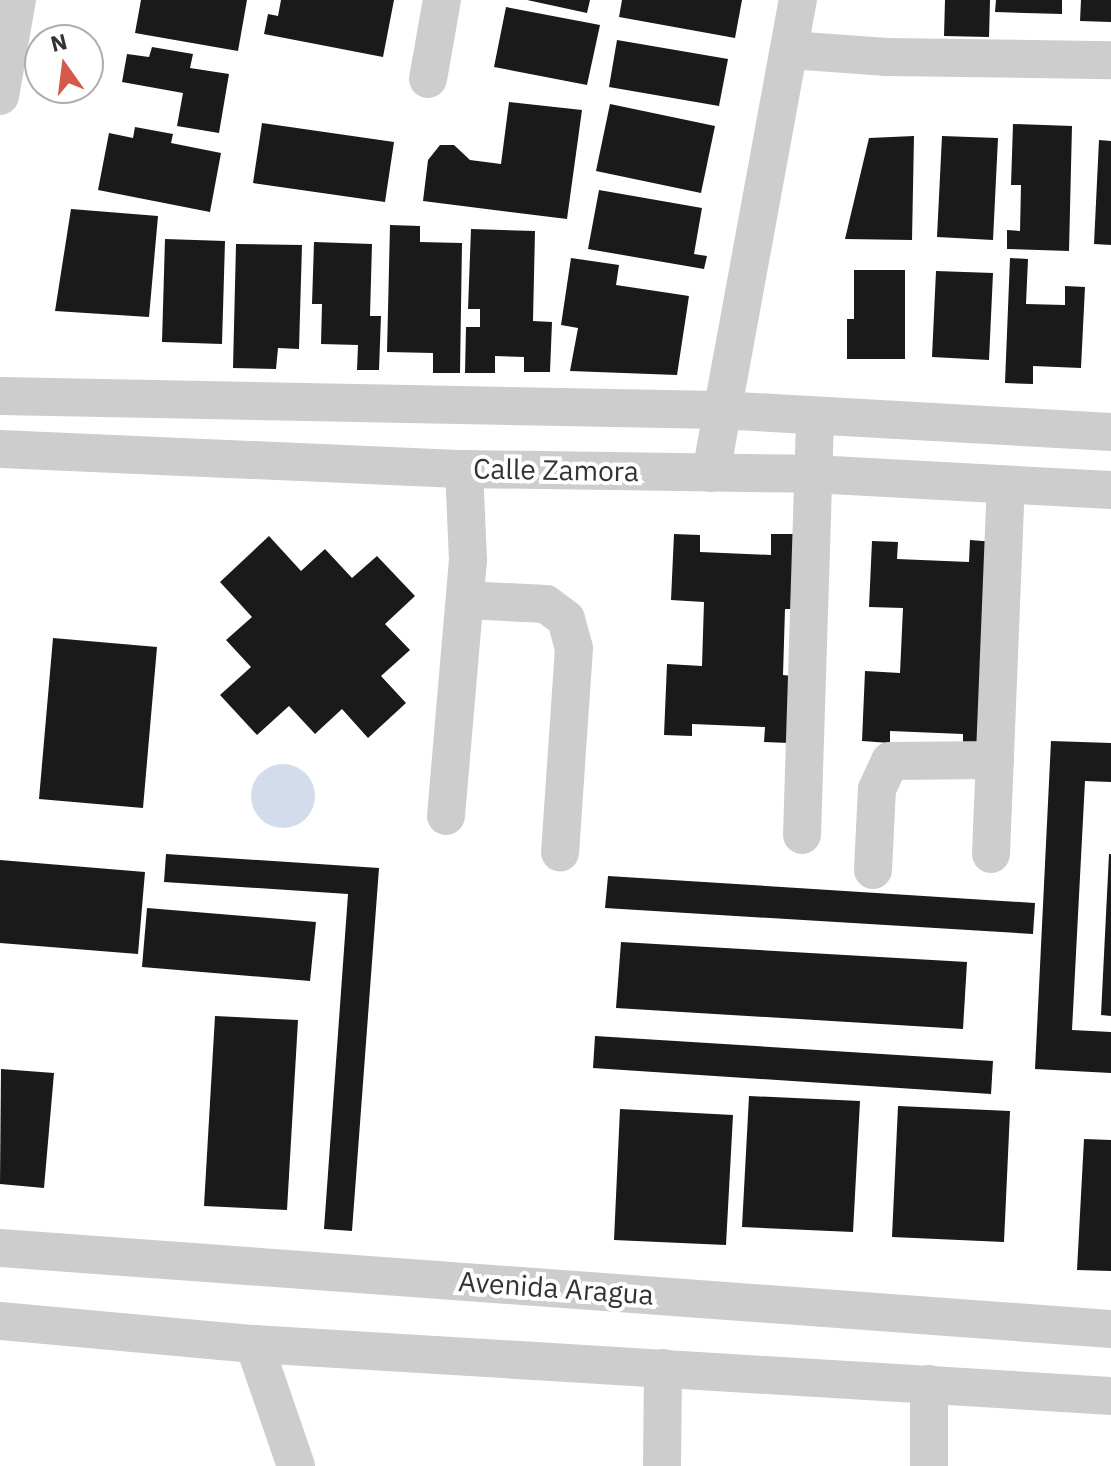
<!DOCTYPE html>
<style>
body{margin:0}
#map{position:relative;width:1111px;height:1466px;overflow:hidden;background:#fff;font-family:"IBM Plex Sans",sans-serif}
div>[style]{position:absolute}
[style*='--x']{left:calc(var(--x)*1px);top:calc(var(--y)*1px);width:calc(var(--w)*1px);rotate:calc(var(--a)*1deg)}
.water>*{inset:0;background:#d2dceb}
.round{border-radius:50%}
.building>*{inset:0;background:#1a1a1a}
.minor>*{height:38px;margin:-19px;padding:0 19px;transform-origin:19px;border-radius:19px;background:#cdcdcd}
span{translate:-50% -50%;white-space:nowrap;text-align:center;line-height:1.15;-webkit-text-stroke:8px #fff;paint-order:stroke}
.street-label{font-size:28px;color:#333}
.north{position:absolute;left:24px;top:24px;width:80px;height:80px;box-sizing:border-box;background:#fff;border:2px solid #adadad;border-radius:50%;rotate:346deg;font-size:22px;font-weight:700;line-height:32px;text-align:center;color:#333}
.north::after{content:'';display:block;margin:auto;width:28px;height:36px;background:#d45a4b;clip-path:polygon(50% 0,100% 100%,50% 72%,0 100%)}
</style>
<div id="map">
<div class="water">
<div class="round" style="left:251px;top:764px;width:64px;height:64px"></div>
</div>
<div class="building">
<div style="clip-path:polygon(141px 0,247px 0,238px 51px,135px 33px)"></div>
<div style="clip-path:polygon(281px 0,394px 0,383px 57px,264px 34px,268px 14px,278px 16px)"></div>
<div style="clip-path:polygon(527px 0,590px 0,587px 13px)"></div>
<div style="clip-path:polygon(622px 0,742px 0,735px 38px,619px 17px)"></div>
<div style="clip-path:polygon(945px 0,990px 0,989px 37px,944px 36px)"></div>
<div style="clip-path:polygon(996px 0,1062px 0,1062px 14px,995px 12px)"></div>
<div style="clip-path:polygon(1081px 0,1111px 0,1111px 22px,1080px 21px)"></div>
<div style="clip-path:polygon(506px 7px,600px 25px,587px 85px,494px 67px)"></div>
<div style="clip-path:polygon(617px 40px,728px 59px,719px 106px,609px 87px)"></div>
<div style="clip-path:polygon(152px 47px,193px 54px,190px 68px,229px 74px,219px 133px,177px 126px,183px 93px,122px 82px,127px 54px,149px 57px)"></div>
<div style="clip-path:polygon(509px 102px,582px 110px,567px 219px,423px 201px,428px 160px,440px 145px,454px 145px,470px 160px,501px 164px)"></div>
<div style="clip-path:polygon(610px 104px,715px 126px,701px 193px,596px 171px)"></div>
<div style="clip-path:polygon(262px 123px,394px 142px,385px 202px,253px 183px)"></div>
<div style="clip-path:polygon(1013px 124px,1072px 126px,1069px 251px,1007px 249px,1007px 230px,1020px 231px,1021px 185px,1011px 185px)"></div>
<div style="clip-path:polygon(135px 127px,173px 134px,171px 143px,221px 153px,210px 212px,98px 190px,109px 133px,133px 138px)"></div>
<div style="clip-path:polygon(914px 136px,912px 240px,845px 239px,869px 138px)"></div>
<div style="clip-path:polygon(942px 136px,998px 138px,993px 240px,937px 237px)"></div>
<div style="clip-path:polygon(1099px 140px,1111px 141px,1111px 245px,1094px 244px)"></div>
<div style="clip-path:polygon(599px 190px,702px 208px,694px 254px,707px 256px,704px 269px,588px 249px)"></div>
<div style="clip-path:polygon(71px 209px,158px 216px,149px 317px,55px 311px)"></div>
<div style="clip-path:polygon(390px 225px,420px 226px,420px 242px,462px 243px,460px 373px,433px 373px,433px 353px,387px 352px)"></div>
<div style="clip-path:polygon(471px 229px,535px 231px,533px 321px,552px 322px,550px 372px,524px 372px,524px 357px,495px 356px,495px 373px,465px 373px,466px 327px,480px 327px,480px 309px,468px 309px)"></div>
<div style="clip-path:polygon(165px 239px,225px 241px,222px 344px,162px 342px)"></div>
<div style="clip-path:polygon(314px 242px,372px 244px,370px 316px,381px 316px,379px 370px,357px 370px,358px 345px,321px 344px,322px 304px,312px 304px)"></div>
<div style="clip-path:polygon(236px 244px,302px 245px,299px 349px,278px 348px,276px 369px,233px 368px)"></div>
<div style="clip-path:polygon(571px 258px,619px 265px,616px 285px,689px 296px,677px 375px,570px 371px,578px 328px,561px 325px)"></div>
<div style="clip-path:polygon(1010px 258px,1028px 259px,1026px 304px,1065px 305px,1065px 286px,1085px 287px,1081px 368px,1033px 366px,1033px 384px,1005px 383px)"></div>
<div style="clip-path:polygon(854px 270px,905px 270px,905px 359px,847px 359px,847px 319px,854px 319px)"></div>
<div style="clip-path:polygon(936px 271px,993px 273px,989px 360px,932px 357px)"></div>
<div style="clip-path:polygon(674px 534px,700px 535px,700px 552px,771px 555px,771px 534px,797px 534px,794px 609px,785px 609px,783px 675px,792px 676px,789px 743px,764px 742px,765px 727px,692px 724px,692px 736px,664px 735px,667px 664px,702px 666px,704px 602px,671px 600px)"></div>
<div style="clip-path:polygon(269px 536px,301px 571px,325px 549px,352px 578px,377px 556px,415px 596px,385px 624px,410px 650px,381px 676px,406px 703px,368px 738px,342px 709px,315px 734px,289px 706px,257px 735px,220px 695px,251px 667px,226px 640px,252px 617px,220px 582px)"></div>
<div style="clip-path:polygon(970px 540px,995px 542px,987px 751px,963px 750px,963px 734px,890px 731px,890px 743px,862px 741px,865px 671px,900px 673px,903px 608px,869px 607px,872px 541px,898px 542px,897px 559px,969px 562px)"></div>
<div style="clip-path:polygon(53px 638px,157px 647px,143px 808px,39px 799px)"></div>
<div style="clip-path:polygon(1051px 741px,1111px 743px,1111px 782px,1085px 781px,1072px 1030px,1111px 1032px,1111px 1073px,1035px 1069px)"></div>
<div style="clip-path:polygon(166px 854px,379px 868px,352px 1231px,324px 1229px,348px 894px,164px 882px)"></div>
<div style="clip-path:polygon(1109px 854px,1111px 854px,1111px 1016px,1101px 1015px)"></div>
<div style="clip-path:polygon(0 860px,145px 872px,138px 954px,0 943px)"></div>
<div style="clip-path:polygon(608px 876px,1035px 903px,1033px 934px,605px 908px)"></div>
<div style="clip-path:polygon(147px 908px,316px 922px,310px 981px,142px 967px)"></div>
<div style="clip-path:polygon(621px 942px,967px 962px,963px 1029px,616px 1008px)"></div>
<div style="clip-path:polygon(215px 1016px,298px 1020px,287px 1210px,204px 1206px)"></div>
<div style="clip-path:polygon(595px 1036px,993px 1061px,991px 1094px,593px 1068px)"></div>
<div style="clip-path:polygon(1px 1069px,54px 1073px,44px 1188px,0 1184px)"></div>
<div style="clip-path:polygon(749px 1096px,860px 1101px,853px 1232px,742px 1227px)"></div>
<div style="clip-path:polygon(898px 1106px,1010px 1111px,1004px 1242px,892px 1237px)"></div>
<div style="clip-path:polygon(620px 1109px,733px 1115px,726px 1245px,614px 1240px)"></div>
<div style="clip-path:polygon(1084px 1139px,1111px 1140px,1111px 1271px,1077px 1270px)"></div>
</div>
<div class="minor">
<div style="--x:790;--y:50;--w:97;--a:4.1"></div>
<div style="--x:887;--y:57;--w:224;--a:0.8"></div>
<div style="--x:428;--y:79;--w:80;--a:-80"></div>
<div style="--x:0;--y:96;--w:97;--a:-80"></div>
<div style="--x:0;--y:396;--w:719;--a:1.12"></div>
<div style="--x:719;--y:410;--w:393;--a:3.2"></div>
<div style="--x:0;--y:449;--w:464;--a:2.5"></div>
<div style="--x:464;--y:469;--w:349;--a:0.8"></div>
<div style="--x:813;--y:474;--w:298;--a:3.1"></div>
<div style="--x:711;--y:473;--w:481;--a:-79.6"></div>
<div style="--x:465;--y:600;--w:81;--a:2.8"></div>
<div style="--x:546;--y:604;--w:25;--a:37"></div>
<div style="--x:566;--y:619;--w:30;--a:75"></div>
<div style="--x:574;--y:648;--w:205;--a:93.9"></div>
<div style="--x:446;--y:816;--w:257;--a:-85.1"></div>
<div style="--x:468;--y:560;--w:91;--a:-92.5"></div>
<div style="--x:802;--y:835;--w:419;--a:-88.2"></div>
<div style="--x:991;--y:854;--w:368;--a:-87.7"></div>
<div style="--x:873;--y:870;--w:81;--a:-87.2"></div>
<div style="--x:877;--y:789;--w:31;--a:-65"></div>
<div style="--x:890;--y:761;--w:105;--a:-0.5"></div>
<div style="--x:0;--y:1248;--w:1114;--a:4.17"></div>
<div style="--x:0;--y:1321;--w:255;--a:5.2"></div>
<div style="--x:254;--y:1344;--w:859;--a:3.47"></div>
<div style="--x:254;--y:1344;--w:129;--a:71"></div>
<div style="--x:929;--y:1384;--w:82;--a:90"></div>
<div style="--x:662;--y:1466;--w:98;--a:-89.4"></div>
</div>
<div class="street-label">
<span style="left:556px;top:470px;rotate:1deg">Calle Zamora</span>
<span style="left:556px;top:1288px;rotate:4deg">Avenida Aragua</span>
</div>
<div class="north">N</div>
</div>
